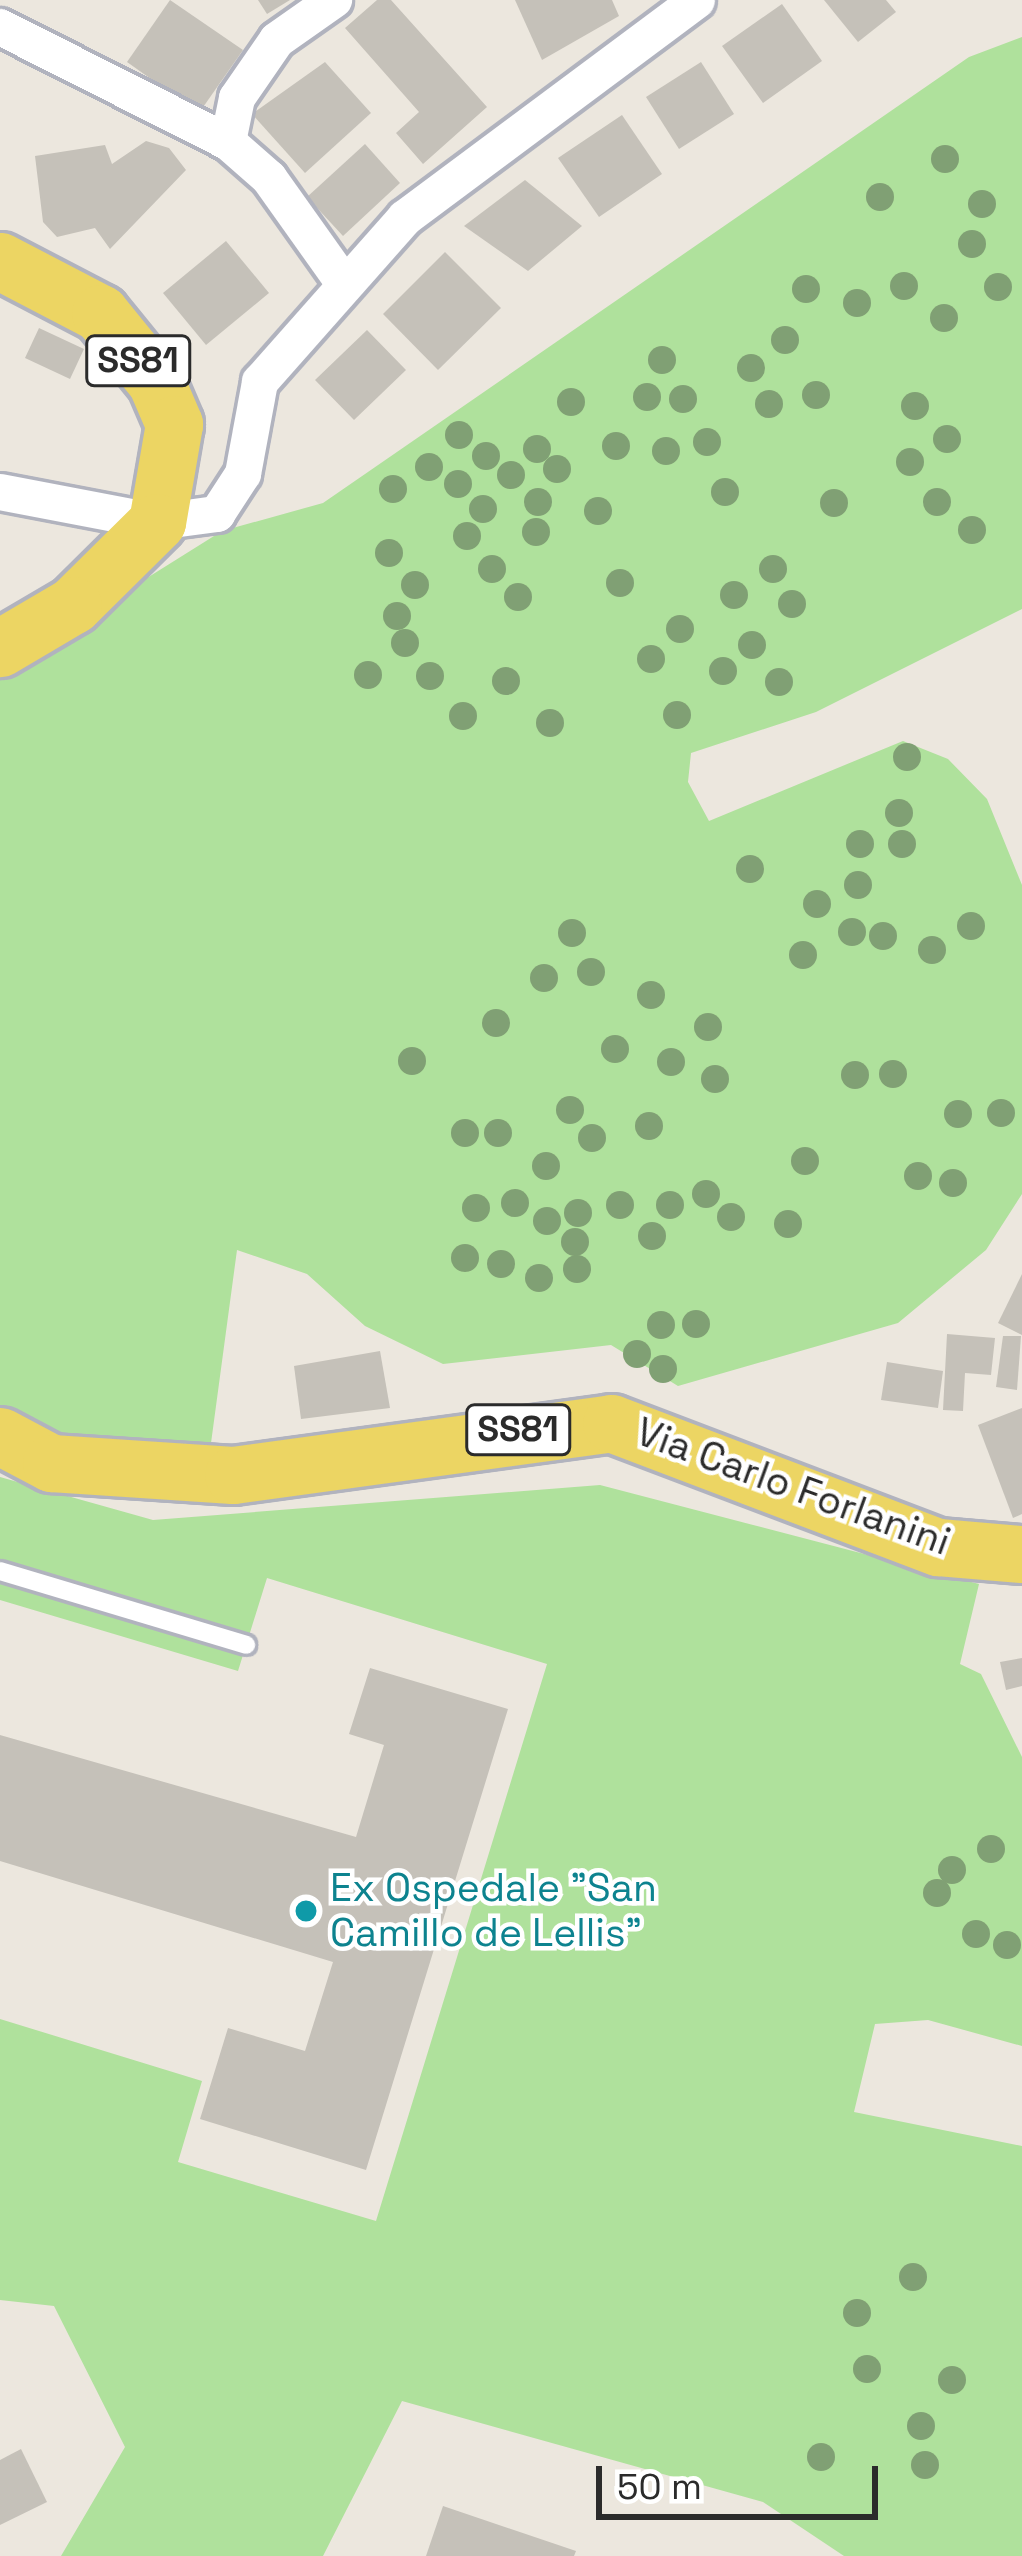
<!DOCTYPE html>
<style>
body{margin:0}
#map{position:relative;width:1022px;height:2556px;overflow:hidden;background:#ece7de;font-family:"Space Grotesk",sans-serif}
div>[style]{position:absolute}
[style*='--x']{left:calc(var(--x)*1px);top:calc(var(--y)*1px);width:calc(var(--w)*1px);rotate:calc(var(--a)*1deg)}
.green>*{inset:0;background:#afe19c}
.building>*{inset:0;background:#c5c1b9}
.roads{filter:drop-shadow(3px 0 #b1b3be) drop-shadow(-3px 0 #b1b3be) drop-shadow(0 3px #b1b3be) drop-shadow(0 -3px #b1b3be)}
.service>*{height:18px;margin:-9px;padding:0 9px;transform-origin:9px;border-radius:9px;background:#fff}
.minor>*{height:36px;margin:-18px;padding:0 18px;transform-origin:18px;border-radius:18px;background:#fff}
.primary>*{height:57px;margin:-28.5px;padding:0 28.5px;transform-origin:28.5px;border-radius:28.5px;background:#ecd563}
.trees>*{width:28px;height:28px;margin:-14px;border-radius:50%;background:#80a074}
.dots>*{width:33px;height:33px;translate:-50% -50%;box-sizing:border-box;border:6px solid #fff;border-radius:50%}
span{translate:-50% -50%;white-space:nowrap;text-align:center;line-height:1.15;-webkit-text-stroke:9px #fff;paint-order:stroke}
.shield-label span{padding:3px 9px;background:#fff;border:3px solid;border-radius:9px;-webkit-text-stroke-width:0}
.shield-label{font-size:36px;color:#2b2b2b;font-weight:700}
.street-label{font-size:39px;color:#2b2b2b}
.culture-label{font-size:39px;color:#0d838f}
.left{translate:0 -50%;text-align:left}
.scale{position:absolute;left:596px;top:2466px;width:282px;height:54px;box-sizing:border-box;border:6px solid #2b2b2b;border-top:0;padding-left:15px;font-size:36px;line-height:42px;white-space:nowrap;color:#2b2b2b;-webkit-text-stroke:9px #fff;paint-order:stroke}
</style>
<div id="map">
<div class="green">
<div style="clip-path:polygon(1022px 37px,1022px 609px,816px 712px,691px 753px,688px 782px,709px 821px,903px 741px,948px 759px,987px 799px,1022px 885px,1022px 1194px,986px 1250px,898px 1323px,678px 1386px,611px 1345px,443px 1364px,365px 1326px,307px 1274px,237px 1250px,209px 1458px,119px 1459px,0 1420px,0 670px,222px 531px,323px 503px,969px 57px)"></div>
<div style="clip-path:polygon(0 1477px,153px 1520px,600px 1485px,979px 1584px,960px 1664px,981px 1674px,1022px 1757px,1022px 2046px,928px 2020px,875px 2024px,854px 2112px,1022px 2146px,1022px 2556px,844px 2556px,763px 2502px,402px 2401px,323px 2556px,61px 2556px,125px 2447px,54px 2306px,0 2300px,0 2019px,202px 2081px,178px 2162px,376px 2221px,547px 1664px,267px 1578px,238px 1671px,0 1600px)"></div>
</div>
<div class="building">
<div style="clip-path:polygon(170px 0,243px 50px,199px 113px,127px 62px)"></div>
<div style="clip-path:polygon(258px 0,290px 0,267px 14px)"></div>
<div style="clip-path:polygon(377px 0,391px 0,487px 107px,423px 164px,396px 133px,419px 112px,345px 28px)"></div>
<div style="clip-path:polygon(515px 0,612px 0,619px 16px,542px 60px)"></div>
<div style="clip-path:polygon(824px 0,886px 0,896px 12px,858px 42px)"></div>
<div style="clip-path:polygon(782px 4px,822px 61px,763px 103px,722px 46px)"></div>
<div style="clip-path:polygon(325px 62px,371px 113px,305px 173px,252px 114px)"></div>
<div style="clip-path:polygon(701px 62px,734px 114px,679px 149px,646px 97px)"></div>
<div style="clip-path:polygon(622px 115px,662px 174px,599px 217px,558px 158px)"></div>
<div style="clip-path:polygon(146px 141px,169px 148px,186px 170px,110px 249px,95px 228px,57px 237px,43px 222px,35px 156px,105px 145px,112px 164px)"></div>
<div style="clip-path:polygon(365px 144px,400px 183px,343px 236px,307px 197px)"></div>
<div style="clip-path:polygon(525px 180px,582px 226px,528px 271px,464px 226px)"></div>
<div style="clip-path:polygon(226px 241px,269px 293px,206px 345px,163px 293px)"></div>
<div style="clip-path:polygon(445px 252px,501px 308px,438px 370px,383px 314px)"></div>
<div style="clip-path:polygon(39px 328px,84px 349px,70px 379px,25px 358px)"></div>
<div style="clip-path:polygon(367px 330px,406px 370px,354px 420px,315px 380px)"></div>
<div style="clip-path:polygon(1022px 1274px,1022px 1335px,998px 1323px)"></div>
<div style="clip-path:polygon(947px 1334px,995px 1338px,991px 1375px,965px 1373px,963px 1411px,943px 1410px)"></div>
<div style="clip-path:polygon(1003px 1336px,1021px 1336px,1017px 1390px,996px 1387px)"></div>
<div style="clip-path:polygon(380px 1351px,390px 1408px,301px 1419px,294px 1366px)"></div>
<div style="clip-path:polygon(887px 1362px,943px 1371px,938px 1408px,881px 1400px)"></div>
<div style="clip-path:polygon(1022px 1408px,1022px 1514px,1013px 1518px,978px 1425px)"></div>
<div style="clip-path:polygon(1022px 1658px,1022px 1686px,1006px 1690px,1000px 1662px)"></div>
<div style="clip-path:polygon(370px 1668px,508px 1709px,366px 2170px,200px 2119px,228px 2028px,305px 2051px,333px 1962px,0 1861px,0 1735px,356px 1837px,384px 1745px,349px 1734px)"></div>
<div style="clip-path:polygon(21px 2449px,47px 2502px,0 2525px,0 2460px)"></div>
<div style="clip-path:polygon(443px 2506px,576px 2551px,574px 2556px,426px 2556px)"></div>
</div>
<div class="roads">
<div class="service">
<div style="--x:0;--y:1571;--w:257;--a:16.7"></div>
</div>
<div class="minor">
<div style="--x:0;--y:27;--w:255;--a:26.8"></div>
<div style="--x:228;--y:142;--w:55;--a:41.3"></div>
<div style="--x:269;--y:178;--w:131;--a:54.6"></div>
<div style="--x:228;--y:142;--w:45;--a:-78.4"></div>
<div style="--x:237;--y:98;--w:70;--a:-55.4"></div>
<div style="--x:277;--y:40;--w:70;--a:-35.1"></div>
<div style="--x:0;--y:492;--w:160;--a:10.8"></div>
<div style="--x:157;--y:522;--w:61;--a:-7.6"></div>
<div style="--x:217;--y:514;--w:48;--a:-57"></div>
<div style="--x:243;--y:474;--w:94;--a:-79.5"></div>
<div style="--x:260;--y:382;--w:219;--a:-48.5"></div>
<div style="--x:405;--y:218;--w:364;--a:-36.7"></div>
</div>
<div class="primary">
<div style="--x:0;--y:261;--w:113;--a:27.5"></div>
<div style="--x:100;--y:313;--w:89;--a:50.9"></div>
<div style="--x:156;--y:382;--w:46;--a:66.8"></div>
<div style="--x:174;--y:424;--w:99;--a:99.8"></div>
<div style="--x:157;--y:522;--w:118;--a:135.3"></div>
<div style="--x:73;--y:605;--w:85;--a:149.5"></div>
<div style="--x:0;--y:1436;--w:58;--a:27.9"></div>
<div style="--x:51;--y:1463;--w:182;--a:3.8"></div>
<div style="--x:233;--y:1475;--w:382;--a:-7.8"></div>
<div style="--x:611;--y:1423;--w:350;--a:20.8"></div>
<div style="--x:938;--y:1547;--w:84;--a:4.8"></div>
</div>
</div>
<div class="trees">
<div style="left:945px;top:159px"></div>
<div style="left:880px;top:197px"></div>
<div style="left:982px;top:204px"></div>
<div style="left:972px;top:244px"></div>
<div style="left:904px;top:286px"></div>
<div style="left:998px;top:287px"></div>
<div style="left:806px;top:289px"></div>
<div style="left:857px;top:303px"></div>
<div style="left:944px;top:318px"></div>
<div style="left:785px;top:340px"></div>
<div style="left:662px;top:360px"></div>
<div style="left:751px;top:368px"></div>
<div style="left:816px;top:395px"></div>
<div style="left:647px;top:397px"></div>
<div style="left:683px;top:399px"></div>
<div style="left:571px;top:402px"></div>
<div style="left:769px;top:404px"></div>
<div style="left:915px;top:406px"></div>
<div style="left:459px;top:435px"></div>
<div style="left:947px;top:439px"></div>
<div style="left:707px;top:442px"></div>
<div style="left:616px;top:446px"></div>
<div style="left:537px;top:449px"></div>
<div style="left:666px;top:451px"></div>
<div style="left:486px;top:456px"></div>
<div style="left:910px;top:462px"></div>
<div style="left:429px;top:467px"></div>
<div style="left:557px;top:469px"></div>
<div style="left:511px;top:475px"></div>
<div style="left:458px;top:484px"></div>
<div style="left:393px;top:489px"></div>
<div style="left:725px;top:492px"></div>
<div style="left:538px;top:502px"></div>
<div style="left:937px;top:502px"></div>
<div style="left:834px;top:503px"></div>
<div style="left:483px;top:509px"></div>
<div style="left:598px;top:511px"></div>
<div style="left:972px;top:530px"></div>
<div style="left:536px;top:532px"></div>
<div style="left:467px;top:536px"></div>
<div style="left:389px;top:553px"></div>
<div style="left:492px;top:569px"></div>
<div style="left:773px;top:569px"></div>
<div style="left:620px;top:583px"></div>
<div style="left:415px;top:585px"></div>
<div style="left:734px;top:595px"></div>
<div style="left:518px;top:597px"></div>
<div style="left:792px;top:604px"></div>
<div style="left:397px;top:616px"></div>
<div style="left:680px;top:629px"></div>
<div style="left:405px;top:643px"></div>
<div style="left:752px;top:645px"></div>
<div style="left:651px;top:659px"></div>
<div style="left:723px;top:671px"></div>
<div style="left:368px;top:675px"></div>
<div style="left:430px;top:676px"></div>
<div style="left:506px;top:681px"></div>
<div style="left:779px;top:682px"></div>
<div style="left:677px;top:715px"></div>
<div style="left:463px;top:716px"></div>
<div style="left:550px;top:723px"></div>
<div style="left:907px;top:757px"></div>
<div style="left:899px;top:813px"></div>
<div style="left:860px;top:844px"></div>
<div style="left:902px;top:844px"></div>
<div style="left:750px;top:869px"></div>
<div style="left:858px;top:885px"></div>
<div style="left:817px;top:904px"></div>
<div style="left:971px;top:926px"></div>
<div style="left:852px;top:932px"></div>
<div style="left:572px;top:933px"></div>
<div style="left:883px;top:936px"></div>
<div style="left:932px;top:950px"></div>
<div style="left:803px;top:955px"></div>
<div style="left:591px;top:972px"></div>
<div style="left:544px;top:978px"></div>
<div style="left:651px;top:995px"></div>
<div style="left:496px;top:1023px"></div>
<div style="left:708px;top:1027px"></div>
<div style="left:615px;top:1049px"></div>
<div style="left:412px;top:1061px"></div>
<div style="left:671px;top:1062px"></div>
<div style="left:893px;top:1074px"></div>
<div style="left:855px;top:1075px"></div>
<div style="left:715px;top:1079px"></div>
<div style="left:570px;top:1110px"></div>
<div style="left:1001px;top:1113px"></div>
<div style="left:958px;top:1114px"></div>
<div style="left:649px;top:1126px"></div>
<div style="left:465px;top:1133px"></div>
<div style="left:498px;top:1133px"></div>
<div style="left:592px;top:1138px"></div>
<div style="left:805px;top:1161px"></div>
<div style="left:546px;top:1166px"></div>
<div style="left:918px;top:1176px"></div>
<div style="left:953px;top:1183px"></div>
<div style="left:706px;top:1194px"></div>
<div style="left:515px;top:1203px"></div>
<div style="left:620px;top:1205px"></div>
<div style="left:670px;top:1205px"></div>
<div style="left:476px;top:1208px"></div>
<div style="left:578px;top:1213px"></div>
<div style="left:731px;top:1217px"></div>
<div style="left:547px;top:1221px"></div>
<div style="left:788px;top:1224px"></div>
<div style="left:652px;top:1236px"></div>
<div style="left:575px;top:1242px"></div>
<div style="left:465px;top:1258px"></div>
<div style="left:501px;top:1264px"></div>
<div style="left:577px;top:1269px"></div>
<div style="left:539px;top:1278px"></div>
<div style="left:696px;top:1324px"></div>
<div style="left:661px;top:1325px"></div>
<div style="left:637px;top:1354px"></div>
<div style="left:663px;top:1369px"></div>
<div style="left:991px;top:1849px"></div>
<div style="left:952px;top:1870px"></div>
<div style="left:937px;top:1893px"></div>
<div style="left:976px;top:1934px"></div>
<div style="left:1007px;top:1945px"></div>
<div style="left:913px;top:2277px"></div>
<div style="left:857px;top:2313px"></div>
<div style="left:867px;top:2369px"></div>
<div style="left:952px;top:2380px"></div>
<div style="left:921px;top:2426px"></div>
<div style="left:821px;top:2457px"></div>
<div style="left:925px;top:2465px"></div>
</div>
<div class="dots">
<div style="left:306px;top:1911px;background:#0f9aa8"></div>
</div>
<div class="shield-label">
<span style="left:138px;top:361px">SS81</span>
<span style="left:518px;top:1430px">SS81</span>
</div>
<div class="street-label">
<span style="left:793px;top:1487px;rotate:20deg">Via Carlo Forlanini</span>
</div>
<div class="culture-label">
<span class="left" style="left:330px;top:1911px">Ex Ospedale "San<br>Camillo de Lellis"</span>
</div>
<div class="scale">50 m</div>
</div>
